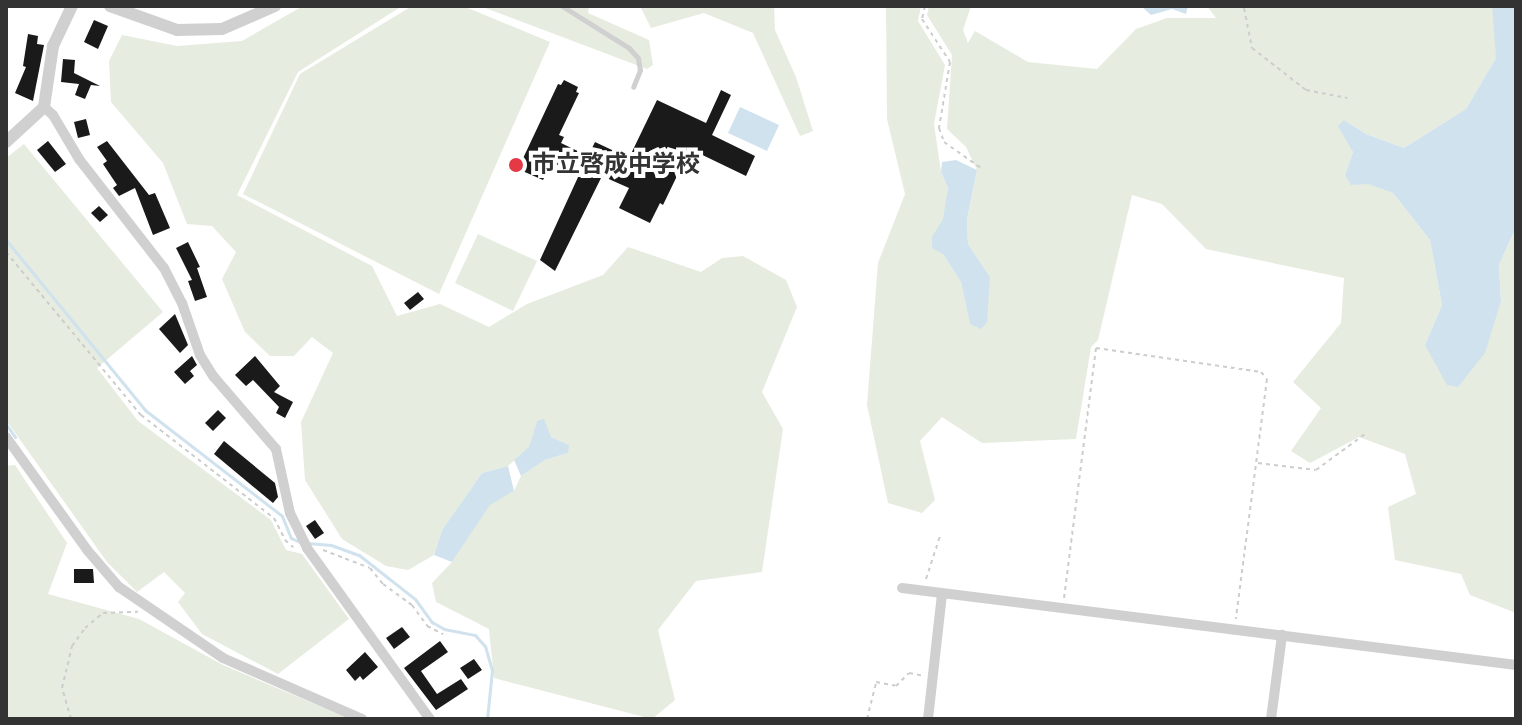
<!DOCTYPE html>
<meta charset="utf-8">
<style>
body{margin:0}
#map{position:relative;width:1522px;height:725px;overflow:hidden;background:#fff;font-family:Rubik,"Noto Sans JP",sans-serif}
div>[style]{position:absolute}
[style*='--x']{left:calc(var(--x)*1px);top:calc(var(--y)*1px);width:calc(var(--w)*1px);rotate:calc(var(--a)*1deg)}
.green>*{inset:0;background:#e6ecdf}
.water>*{inset:0;background:#cfe2ee}
.stream>*{height:3px;margin:-1.5px;padding:0 1.5px;transform-origin:1.5px;border-radius:1.5px;background:#cfe2ee}
.building>*{inset:0;background:#1a1a1a}
.path>*{height:2px;margin-top:-1px;transform-origin:0;background:repeating-linear-gradient(90deg,#cdcdcd 0 4px,transparent 0 8px)}
.service>*{height:5px;margin:-2.5px;padding:0 2.5px;transform-origin:2.5px;border-radius:2.5px;background:#d0d0d0}
.minor>*{height:10px;margin:-5px;padding:0 5px;transform-origin:5px;border-radius:5px;background:#d0d0d0}
.tertiary>*{height:12px;margin:-6px;padding:0 6px;transform-origin:6px;border-radius:6px;background:#d0d0d0}
.dots>*{width:22px;height:22px;translate:-50% -50%;box-sizing:border-box;border:4px solid #fff;border-radius:50%}
span{translate:-50% -50%;white-space:nowrap;text-align:center;line-height:1.15;-webkit-text-stroke:8px #fff;paint-order:stroke}
.poi-label{font-size:24px;color:#333;font-weight:700}
.left{translate:0 -50%;text-align:left}
.frame{position:absolute;inset:0;border:8px solid #333;pointer-events:none}
</style>
<div id="map">
<div class="green">
<div style="clip-path:polygon(303px 6px,402px 6px,298px 72px,237px 195px,372px 266px,397px 316px,440px 304px,489px 327px,527px 304px,603px 275px,628px 247px,701px 272px,722px 258px,743px 256px,786px 280px,797px 307px,762px 392px,783px 429px,762px 572px,696px 581px,658px 630px,675px 700px,652px 719px,494px 678px,489px 629px,436px 602px,432px 583px,452px 562px,490px 504px,514px 491px,521px 476px,545px 460px,568px 453px,568px 445px,551px 437px,537px 421px,529px 448px,508px 466px,482px 473px,442px 530px,434px 555px,408px 570px,386px 566px,342px 539px,305px 480px,301px 422px,333px 353px,312px 337px,294px 356px,270px 356px,245px 332px,222px 279px,236px 252px,212px 226px,187px 224px,163px 163px,111px 102px,109px 61px,122px 35px,177px 46px,242px 41px)"></div>
<div style="clip-path:polygon(412px 6px,463px 6px,550px 42px,439px 294px,243px 194px,300px 74px)"></div>
<div style="clip-path:polygon(480px 6px,589px 6px,588px 13px,649px 40px,653px 65px,647px 69px)"></div>
<div style="clip-path:polygon(640px 6px,774px 6px,775px 30px,796px 77px,813px 131px,800px 136px,753px 33px,704px 13px,651px 28px)"></div>
<div style="clip-path:polygon(886px 6px,921px 6px,918px 21px,945px 65px,934px 124px,941px 172px,948px 188px,943px 254px,961px 282px,970px 323px,990px 277px,968px 244px,967px 219px,977px 170px,966px 147px,947px 129px,952px 55px,927px 15px,929px 6px,971px 6px,963px 30px,968px 43px,975px 31px,1028px 62px,1097px 69px,1136px 29px,1167px 18px,1216px 18px,1207px 6px,1495px 8px,1496px 58px,1466px 109px,1404px 148px,1366px 134px,1344px 120px,1353px 152px,1345px 175px,1393px 193px,1430px 240px,1442px 305px,1425px 345px,1501px 301px,1499px 265px,1516px 227px,1516px 613px,1470px 595px,1461px 574px,1395px 560px,1388px 507px,1416px 494px,1405px 454px,1359px 437px,1310px 463px,1291px 451px,1321px 408px,1293px 382px,1341px 323px,1344px 278px,1206px 249px,1162px 204px,1132px 195px,1098px 340px,1091px 347px,1076px 439px,982px 443px,942px 417px,920px 441px,935px 500px,922px 513px,888px 503px,867px 405px,878px 263px,905px 194px,887px 119px)"></div>
<div style="clip-path:polygon(24px 144px,163px 312px,97px 368px,138px 421px,271px 520px,286px 550px,302px 554px,349px 619px,278px 674px,202px 634px,178px 602px,185px 593px,164px 572px,137px 592px,107px 562px,6px 420px,6px 158px)"></div>
<div style="clip-path:polygon(478px 234px,537px 261px,513px 311px,455px 283px)"></div>
<div style="clip-path:polygon(15px 465px,67px 543px,48px 594px,139px 619px,223px 665px,350px 719px,6px 719px,6px 466px)"></div>
</div>
<div class="water">
<div style="clip-path:polygon(1141px 6px,1188px 6px,1186px 14px,1172px 9px,1151px 15px)"></div>
<div style="clip-path:polygon(1492px 6px,1516px 6px,1516px 227px,1499px 265px,1501px 301px,1485px 353px,1458px 387px,1447px 385px,1425px 345px,1442px 305px,1430px 240px,1393px 193px,1368px 184px,1351px 185px,1345px 175px,1353px 152px,1338px 126px,1344px 120px,1366px 134px,1404px 148px,1466px 109px,1496px 58px)"></div>
<div style="clip-path:polygon(740px 107px,779px 125px,767px 151px,728px 133px)"></div>
<div style="clip-path:polygon(956px 160px,977px 170px,967px 219px,968px 244px,990px 277px,987px 322px,981px 329px,970px 324px,961px 282px,943px 254px,932px 248px,932px 237px,943px 219px,948px 188px,941px 172px,942px 162px)"></div>
<div style="clip-path:polygon(544px 419px,551px 437px,569px 445px,568px 453px,545px 460px,521px 476px,514px 460px,529px 447px,537px 421px)"></div>
<div style="clip-path:polygon(508px 466px,514px 491px,490px 505px,452px 562px,434px 555px,442px 530px,482px 473px)"></div>
</div>
<div class="stream">
<div style="--x:6;--y:240;--w:220;--a:50.7"></div>
<div style="--x:145;--y:410;--w:173;--a:37.7"></div>
<div style="--x:282;--y:516;--w:24;--a:68"></div>
<div style="--x:291;--y:538;--w:10;--a:24"></div>
<div style="--x:6;--y:424;--w:16;--a:55"></div>
<div style="--x:307;--y:543;--w:24;--a:5"></div>
<div style="--x:331;--y:545;--w:30;--a:20"></div>
<div style="--x:359;--y:555;--w:71;--a:38.2"></div>
<div style="--x:415;--y:599;--w:29;--a:54"></div>
<div style="--x:432;--y:622;--w:14;--a:30"></div>
<div style="--x:444;--y:629;--w:32;--a:11"></div>
<div style="--x:475;--y:635;--w:15;--a:48"></div>
<div style="--x:485;--y:646;--w:25;--a:74"></div>
<div style="--x:492;--y:670;--w:49;--a:95.8"></div>
</div>
<div class="building">
<div style="clip-path:polygon(94px 20px,108px 26px,98px 49px,84px 42px)"></div>
<div style="clip-path:polygon(28px 34px,38px 36px,37px 44px,44px 45px,33px 101px,15px 93px,26px 67px,23px 66px)"></div>
<div style="clip-path:polygon(63px 59px,75px 60px,74px 73px,100px 86px,91px 85px,85px 99px,75px 95px,79px 84px,61px 82px)"></div>
<div style="clip-path:polygon(564px 80px,578px 87px,576px 92px,579px 93px,559px 135px,564px 137px,561px 143px,588px 156px,595px 142px,629px 158px,657px 100px,706px 123px,721px 90px,731px 95px,712px 135px,755px 156px,746px 176px,690px 149px,663px 205px,660px 203px,650px 223px,619px 208px,629px 188px,602px 176px,555px 271px,540px 260px,579px 175px,552px 162px,543px 180px,518px 169px,558px 84px,561px 85px)"></div>
<div style="clip-path:polygon(86px 119px,90px 135px,78px 138px,74px 122px)"></div>
<div style="clip-path:polygon(48px 141px,66px 164px,55px 172px,37px 150px)"></div>
<div style="clip-path:polygon(107px 141px,149px 195px,155px 193px,170px 228px,153px 235px,135px 188px,119px 196px,113px 188px,117px 185px,103px 164px,107px 161px,97px 147px)"></div>
<div style="clip-path:polygon(99px 206px,108px 215px,100px 222px,91px 213px)"></div>
<div style="clip-path:polygon(188px 242px,200px 267px,197px 268px,207px 297px,195px 301px,188px 281px,192px 280px,176px 248px)"></div>
<div style="clip-path:polygon(418px 292px,424px 299px,410px 310px,404px 303px)"></div>
<div style="clip-path:polygon(175px 314px,188px 345px,180px 353px,159px 329px)"></div>
<div style="clip-path:polygon(192px 356px,197px 365px,190px 371px,194px 376px,185px 384px,174px 372px)"></div>
<div style="clip-path:polygon(255px 356px,280px 386px,274px 392px,293px 402px,285px 418px,276px 413px,279px 407px,253px 380px,246px 386px,235px 375px)"></div>
<div style="clip-path:polygon(218px 410px,226px 418px,213px 431px,205px 423px)"></div>
<div style="clip-path:polygon(224px 441px,275px 483px,278px 497px,273px 503px,214px 454px)"></div>
<div style="clip-path:polygon(315px 520px,324px 533px,315px 539px,306px 526px)"></div>
<div style="clip-path:polygon(74px 569px,93px 569px,94px 583px,74px 583px)"></div>
<div style="clip-path:polygon(402px 627px,410px 637px,394px 649px,386px 638px)"></div>
<div style="clip-path:polygon(440px 641px,448px 652px,421px 671px,437px 694px,461px 679px,468px 689px,436px 710px,404px 668px)"></div>
<div style="clip-path:polygon(365px 652px,378px 667px,363px 680px,360px 676px,355px 681px,346px 670px)"></div>
<div style="clip-path:polygon(474px 659px,482px 670px,468px 679px,460px 668px)"></div>
</div>
<div class="path">
<div style="--x:925;--y:6;--w:13;--a:103"></div>
<div style="--x:922;--y:19;--w:51;--a:56.9"></div>
<div style="--x:950;--y:62;--w:67;--a:99.5"></div>
<div style="--x:939;--y:128;--w:15;--a:70"></div>
<div style="--x:944;--y:142;--w:45;--a:35.1"></div>
<div style="--x:1238;--y:6;--w:6;--a:18"></div>
<div style="--x:1244;--y:8;--w:41;--a:78.7"></div>
<div style="--x:1252;--y:48;--w:68;--a:37.9"></div>
<div style="--x:1306;--y:90;--w:42;--a:11"></div>
<div style="--x:6;--y:252;--w:212;--a:50.4"></div>
<div style="--x:141;--y:415;--w:168;--a:37.8"></div>
<div style="--x:274;--y:518;--w:25;--a:63"></div>
<div style="--x:285;--y:540;--w:11;--a:41"></div>
<div style="--x:1258;--y:463;--w:58;--a:6.9"></div>
<div style="--x:1316;--y:470;--w:61;--a:-36.3"></div>
<div style="--x:323;--y:550;--w:50;--a:21"></div>
<div style="--x:370;--y:568;--w:21;--a:51"></div>
<div style="--x:383;--y:584;--w:36;--a:36"></div>
<div style="--x:412;--y:605;--w:26;--a:54"></div>
<div style="--x:427;--y:626;--w:18;--a:27"></div>
<div style="--x:926;--y:579;--w:45;--a:-72"></div>
<div style="--x:1064;--y:598;--w:252;--a:-82.7"></div>
<div style="--x:1096;--y:348;--w:167;--a:8.3"></div>
<div style="--x:1261;--y:372;--w:9;--a:49"></div>
<div style="--x:1267;--y:379;--w:242;--a:97.4"></div>
<div style="--x:71;--y:719;--w:32;--a:-106"></div>
<div style="--x:62;--y:688;--w:43;--a:-76.6"></div>
<div style="--x:72;--y:646;--w:22;--a:-54"></div>
<div style="--x:85;--y:628;--w:23;--a:-40"></div>
<div style="--x:103;--y:613;--w:35;--a:-2"></div>
<div style="--x:867;--y:719;--w:38;--a:-76"></div>
<div style="--x:876;--y:682;--w:20;--a:11"></div>
<div style="--x:896;--y:686;--w:18;--a:-45"></div>
<div style="--x:909;--y:673;--w:15;--a:11"></div>
</div>
<div class="service">
<div style="--x:562;--y:6;--w:79;--a:32.1"></div>
<div style="--x:629;--y:48;--w:13;--a:48"></div>
<div style="--x:638;--y:58;--w:12;--a:81"></div>
<div style="--x:640;--y:70;--w:18;--a:112"></div>
</div>
<div class="minor">
<div style="--x:44;--y:107;--w:12;--a:42"></div>
<div style="--x:53;--y:115;--w:51;--a:59.4"></div>
<div style="--x:79;--y:159;--w:138;--a:52.1"></div>
<div style="--x:164;--y:268;--w:39;--a:63"></div>
<div style="--x:182;--y:303;--w:55;--a:70.9"></div>
<div style="--x:200;--y:355;--w:26;--a:58"></div>
<div style="--x:214;--y:377;--w:95;--a:49.3"></div>
<div style="--x:276;--y:449;--w:66;--a:77.7"></div>
<div style="--x:290;--y:513;--w:39;--a:64"></div>
<div style="--x:307;--y:548;--w:211;--a:54.3"></div>
<div style="--x:6;--y:437;--w:140;--a:54.3"></div>
<div style="--x:88;--y:551;--w:48;--a:49.3"></div>
<div style="--x:119;--y:587;--w:126;--a:34.3"></div>
<div style="--x:223;--y:658;--w:152;--a:23.7"></div>
<div style="--x:902;--y:588;--w:619;--a:7.15"></div>
<div style="--x:928;--y:719;--w:126;--a:-83.6"></div>
<div style="--x:1271;--y:719;--w:85;--a:-82.5"></div>
</div>
<div class="tertiary">
<div style="--x:110;--y:6;--w:71;--a:19.7"></div>
<div style="--x:177;--y:30;--w:45;--a:-1.3"></div>
<div style="--x:222;--y:29;--w:58;--a:-23.5"></div>
<div style="--x:6;--y:142;--w:52;--a:-42.6"></div>
<div style="--x:44;--y:107;--w:62;--a:-81.6"></div>
<div style="--x:53;--y:46;--w:44;--a:-64.6"></div>
</div>
<div class="dots">
<div style="left:516px;top:165px;background:#e63946"></div>
</div>
<div class="poi-label">
<span class="left" style="left:532px;top:165px">市立啓成中学校</span>
</div>
<div class="frame"></div>
</div>
